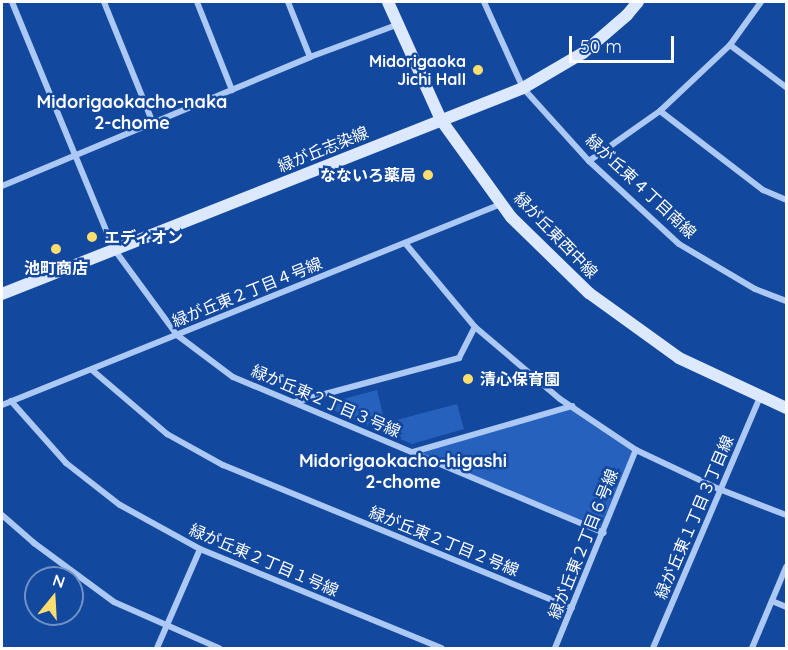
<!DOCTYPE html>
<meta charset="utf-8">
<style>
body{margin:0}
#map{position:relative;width:788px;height:650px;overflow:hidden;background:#13489f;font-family:Quicksand,"Noto Sans JP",sans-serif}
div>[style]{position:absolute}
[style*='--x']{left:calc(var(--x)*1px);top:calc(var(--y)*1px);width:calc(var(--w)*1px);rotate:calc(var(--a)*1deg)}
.green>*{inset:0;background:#2661bd}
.street>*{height:6px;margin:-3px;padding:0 3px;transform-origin:3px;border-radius:3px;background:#acc8f4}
.secondary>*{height:12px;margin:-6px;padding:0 6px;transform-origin:6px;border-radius:6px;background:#dce8fd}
.dots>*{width:16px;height:16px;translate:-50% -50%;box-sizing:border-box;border:3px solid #13489f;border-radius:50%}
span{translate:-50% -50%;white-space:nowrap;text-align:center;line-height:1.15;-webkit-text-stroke:5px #13489f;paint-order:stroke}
.poi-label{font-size:16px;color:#fff;font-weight:700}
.right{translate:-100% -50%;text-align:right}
.left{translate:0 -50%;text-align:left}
.street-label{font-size:16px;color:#fff}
.neighbourhood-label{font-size:18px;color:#fff;font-weight:700}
.frame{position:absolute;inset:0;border:3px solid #fff;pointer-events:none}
.north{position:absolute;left:24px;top:566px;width:60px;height:60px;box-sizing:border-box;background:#13489f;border:2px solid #7191c5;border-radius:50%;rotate:18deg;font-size:16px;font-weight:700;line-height:24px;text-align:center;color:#fff}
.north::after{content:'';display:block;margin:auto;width:21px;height:27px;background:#ffde6f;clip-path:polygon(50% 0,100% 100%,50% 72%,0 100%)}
.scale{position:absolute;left:569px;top:36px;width:105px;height:27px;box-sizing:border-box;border:3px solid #fff;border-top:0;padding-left:8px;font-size:18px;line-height:21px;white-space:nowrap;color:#fff;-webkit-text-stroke:4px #13489f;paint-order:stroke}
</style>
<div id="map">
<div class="green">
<div style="clip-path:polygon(377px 390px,385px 423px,457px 404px,464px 429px,412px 444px,333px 410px,332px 402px)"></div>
<div style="clip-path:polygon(572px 406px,636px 450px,604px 533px,413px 452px)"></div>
</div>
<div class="street">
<div style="--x:12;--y:2;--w:267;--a:67.6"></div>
<div style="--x:114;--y:249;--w:107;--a:53.8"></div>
<div style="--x:177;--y:335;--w:70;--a:36.9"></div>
<div style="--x:233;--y:377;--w:402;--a:22.8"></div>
<div style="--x:104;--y:2;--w:131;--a:68"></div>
<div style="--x:197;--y:2;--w:95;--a:68.3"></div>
<div style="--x:288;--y:2;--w:59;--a:68.2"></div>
<div style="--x:484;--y:2;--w:94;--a:65.6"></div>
<div style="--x:523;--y:88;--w:98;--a:47.9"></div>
<div style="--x:589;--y:161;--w:122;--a:42.7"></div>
<div style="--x:679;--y:244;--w:88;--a:30.6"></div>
<div style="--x:755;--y:289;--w:33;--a:21"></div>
<div style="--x:730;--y:45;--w:70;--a:36.9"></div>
<div style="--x:660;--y:111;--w:130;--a:37.5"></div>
<div style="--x:763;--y:190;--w:25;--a:23"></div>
<div style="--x:589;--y:161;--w:87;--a:-35.2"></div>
<div style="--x:660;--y:111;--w:96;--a:-43.3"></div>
<div style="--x:730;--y:45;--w:53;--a:-54.2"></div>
<div style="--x:2;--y:186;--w:334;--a:-22.7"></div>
<div style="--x:310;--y:57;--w:95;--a:-20.3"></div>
<div style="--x:405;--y:243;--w:109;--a:50.2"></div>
<div style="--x:475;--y:327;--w:111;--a:40.3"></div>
<div style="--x:560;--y:399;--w:92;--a:33.9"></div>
<div style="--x:636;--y:450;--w:92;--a:25.2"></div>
<div style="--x:719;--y:489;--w:72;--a:21.2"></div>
<div style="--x:92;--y:370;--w:99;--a:40.5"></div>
<div style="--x:167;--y:434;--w:64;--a:29"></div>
<div style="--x:223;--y:465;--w:377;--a:22.3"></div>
<div style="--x:11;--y:401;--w:83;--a:48.4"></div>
<div style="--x:66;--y:463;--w:68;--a:37.9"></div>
<div style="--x:120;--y:505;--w:91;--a:28.8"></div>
<div style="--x:200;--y:549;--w:261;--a:22.3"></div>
<div style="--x:295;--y:402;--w:170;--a:-15"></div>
<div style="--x:459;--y:358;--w:35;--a:-63"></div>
<div style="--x:2;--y:405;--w:538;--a:-21.94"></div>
<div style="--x:413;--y:452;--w:166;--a:-16.1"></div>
<div style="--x:2;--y:515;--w:43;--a:41.2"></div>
<div style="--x:34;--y:543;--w:99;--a:36.4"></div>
<div style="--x:114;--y:602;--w:115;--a:23.7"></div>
<div style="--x:772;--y:601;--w:15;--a:23"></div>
<div style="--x:157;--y:648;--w:108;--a:-66.5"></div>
<div style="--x:555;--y:648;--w:214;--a:-67.8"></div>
<div style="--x:653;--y:648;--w:273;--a:-66.9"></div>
<div style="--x:752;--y:648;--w:88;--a:-67.2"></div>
</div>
<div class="secondary">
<div style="--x:388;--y:2;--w:129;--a:65.8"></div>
<div style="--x:441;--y:120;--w:120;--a:54.2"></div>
<div style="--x:511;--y:217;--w:109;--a:44.3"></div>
<div style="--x:589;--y:293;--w:111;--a:35.8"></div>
<div style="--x:679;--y:358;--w:118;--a:25"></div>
<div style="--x:2;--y:294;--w:560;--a:-21.57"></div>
<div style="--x:523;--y:88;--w:69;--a:-30.3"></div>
<div style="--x:583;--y:53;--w:58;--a:-40.8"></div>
<div style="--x:627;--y:15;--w:17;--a:-50"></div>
</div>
<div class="dots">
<div style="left:478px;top:70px;background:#ffde6f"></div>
<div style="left:428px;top:175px;background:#ffde6f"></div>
<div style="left:92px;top:237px;background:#ffde6f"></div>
<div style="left:56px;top:249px;background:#ffde6f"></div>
<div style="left:468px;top:379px;background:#ffde6f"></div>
</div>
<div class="poi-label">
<span class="right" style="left:466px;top:70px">Midorigaoka<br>Jichi Hall</span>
<span class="right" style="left:416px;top:175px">なないろ薬局</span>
<span class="left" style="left:104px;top:237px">エディオン</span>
<span style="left:56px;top:268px">池町商店</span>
<span class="left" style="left:480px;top:379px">清心保育園</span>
</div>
<div class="street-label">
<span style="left:323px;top:149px;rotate:-22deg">緑が丘志染線</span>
<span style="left:641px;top:186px;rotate:43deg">緑が丘東４丁目南線</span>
<span style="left:556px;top:235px;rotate:46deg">緑が丘東西中線</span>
<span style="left:247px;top:292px;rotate:-22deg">緑が丘東２丁目４号線</span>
<span style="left:326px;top:401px;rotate:23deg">緑が丘東２丁目３号線</span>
<span style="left:694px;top:517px;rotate:-67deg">緑が丘東１丁目３丁目線</span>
<span style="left:444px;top:541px;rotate:22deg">緑が丘東２丁目２号線</span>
<span style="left:583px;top:544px;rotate:-68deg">緑が丘東２丁目６号線</span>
<span style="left:264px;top:560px;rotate:23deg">緑が丘東２丁目１号線</span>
</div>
<div class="neighbourhood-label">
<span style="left:132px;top:113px">Midorigaokacho-naka<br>2-chome</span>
<span style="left:403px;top:472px">Midorigaokacho-higashi<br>2-chome</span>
</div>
<div class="frame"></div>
<div class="north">N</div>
<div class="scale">50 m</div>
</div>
